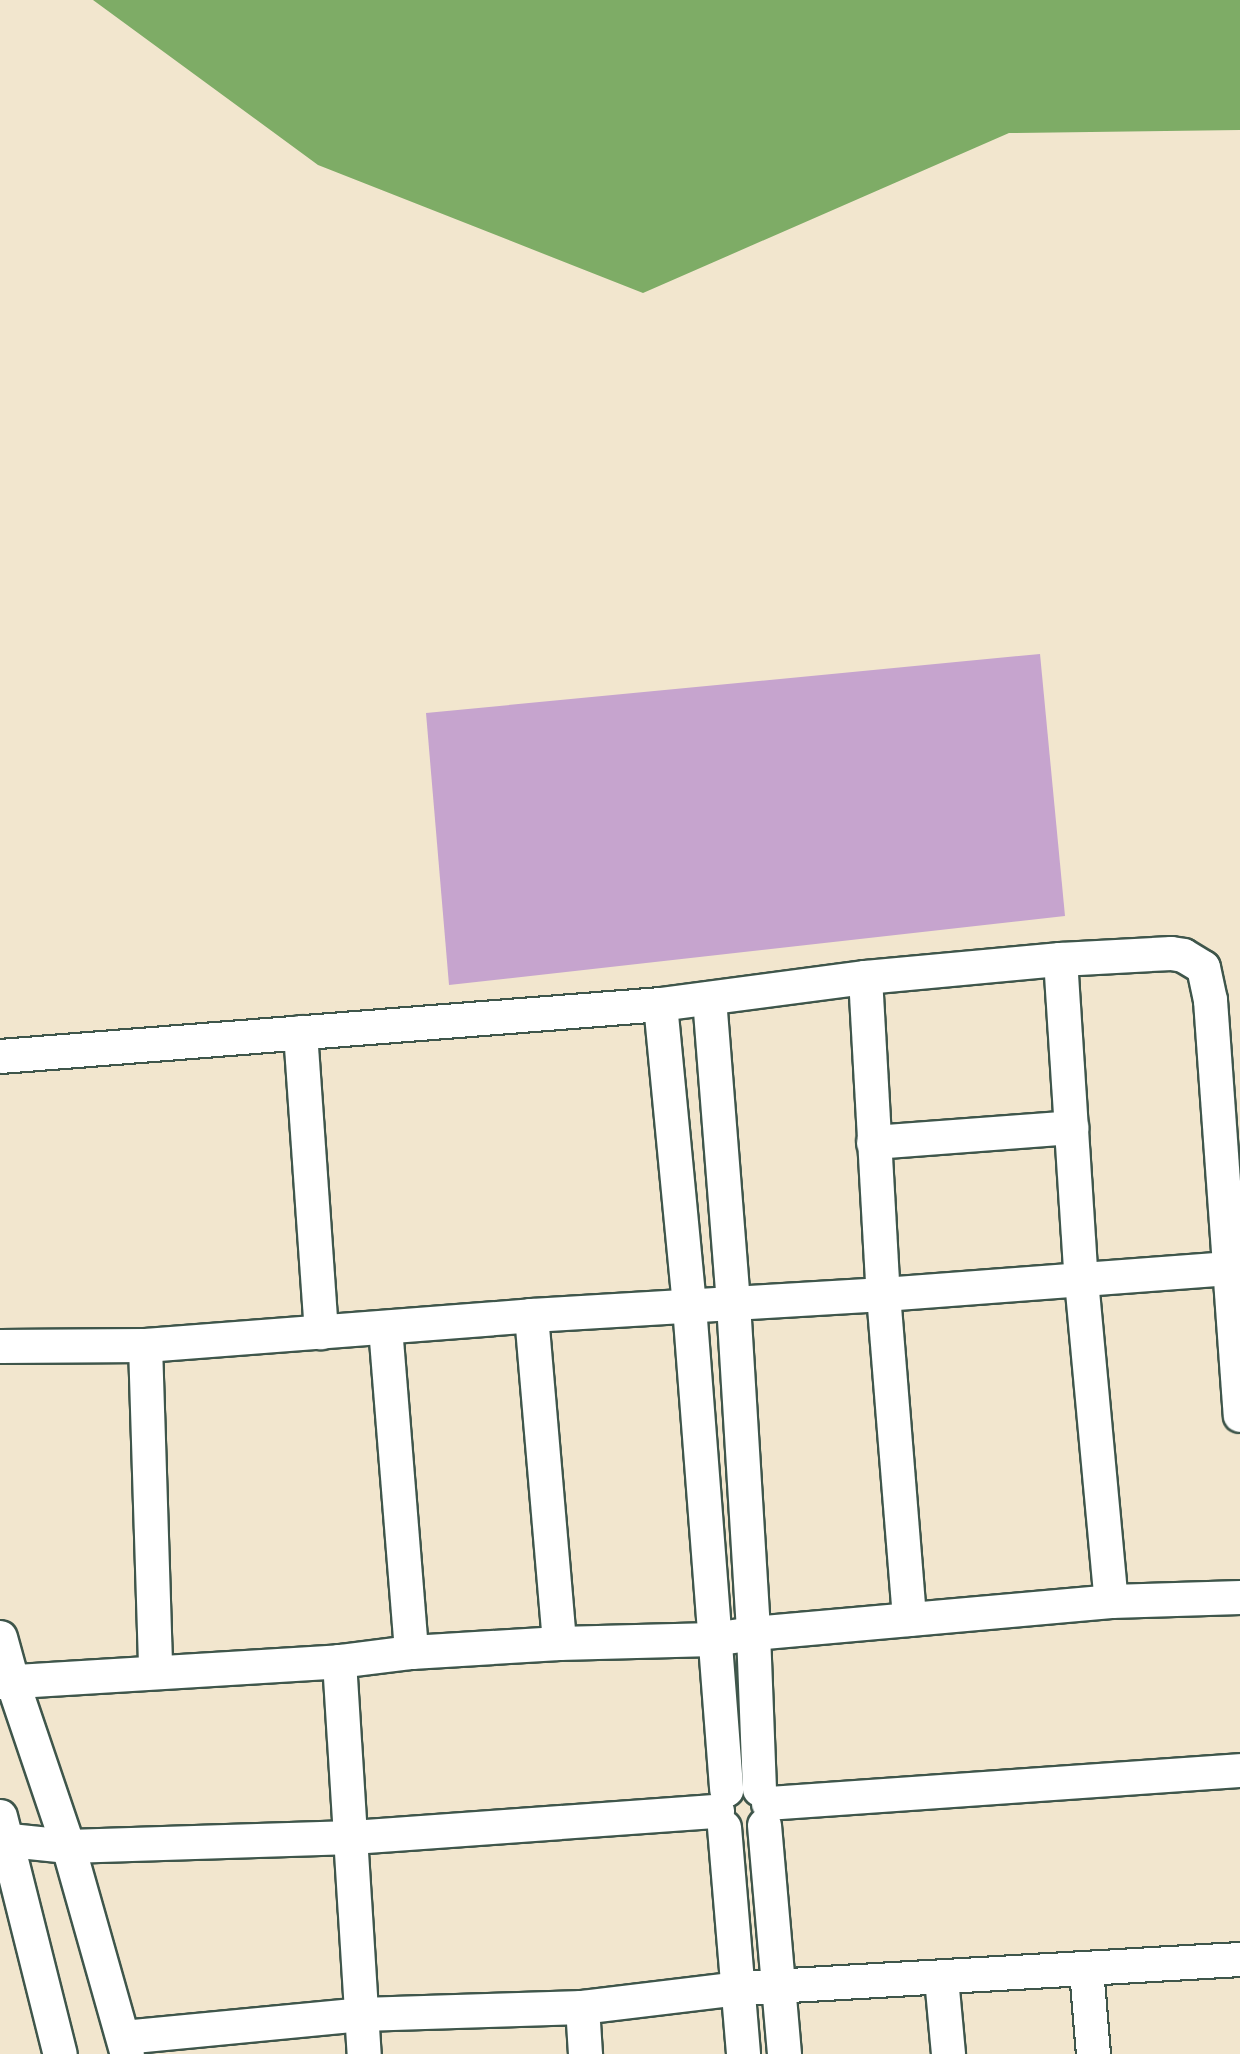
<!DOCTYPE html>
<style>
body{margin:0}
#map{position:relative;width:1240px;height:2054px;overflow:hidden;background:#f2e6ce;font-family:"Balsamiq Sans",sans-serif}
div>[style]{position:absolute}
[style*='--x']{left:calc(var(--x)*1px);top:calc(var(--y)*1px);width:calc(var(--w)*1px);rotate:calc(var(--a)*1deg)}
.forest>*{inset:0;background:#7eac66}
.building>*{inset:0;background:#c6a4ce}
.roads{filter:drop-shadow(2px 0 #3f564b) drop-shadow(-2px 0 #3f564b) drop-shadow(0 2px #3f564b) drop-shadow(0 -2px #3f564b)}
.minor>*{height:33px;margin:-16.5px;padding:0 16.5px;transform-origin:16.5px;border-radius:16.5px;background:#fff}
span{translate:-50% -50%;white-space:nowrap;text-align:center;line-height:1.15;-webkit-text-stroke:6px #fff;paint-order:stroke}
</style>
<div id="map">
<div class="forest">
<div style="clip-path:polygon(93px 0,1240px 0,1240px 130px,1009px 133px,643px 293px,318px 165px)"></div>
</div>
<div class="building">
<div style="clip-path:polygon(1040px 654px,1065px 916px,449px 985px,426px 713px)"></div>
</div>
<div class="roads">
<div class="minor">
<div style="--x:1060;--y:959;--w:322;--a:86.3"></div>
<div style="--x:1081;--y:1280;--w:322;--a:84.7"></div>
<div style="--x:865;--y:977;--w:318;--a:86.8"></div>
<div style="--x:883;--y:1294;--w:326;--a:85.4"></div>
<div style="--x:709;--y:998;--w:306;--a:85.5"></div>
<div style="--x:733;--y:1303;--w:331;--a:86.5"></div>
<div style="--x:753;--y:1633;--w:156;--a:87.8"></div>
<div style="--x:660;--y:1004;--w:303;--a:84.5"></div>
<div style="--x:689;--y:1306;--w:485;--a:85.6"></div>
<div style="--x:300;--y:1032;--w:301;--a:86"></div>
<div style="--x:0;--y:1056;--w:662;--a:-4.5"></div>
<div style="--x:660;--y:1004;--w:207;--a:-7.5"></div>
<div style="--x:865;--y:977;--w:196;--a:-5.3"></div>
<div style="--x:1060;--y:959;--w:111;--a:-3.1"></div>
<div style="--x:1171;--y:953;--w:12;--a:9"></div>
<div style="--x:1183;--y:955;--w:23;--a:31"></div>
<div style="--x:1203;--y:967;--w:34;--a:78"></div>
<div style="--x:1210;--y:1000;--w:416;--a:85.9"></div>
<div style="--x:873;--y:1142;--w:199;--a:-4.3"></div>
<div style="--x:531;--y:1315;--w:329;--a:85.1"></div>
<div style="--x:385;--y:1327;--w:326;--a:85.4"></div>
<div style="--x:145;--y:1345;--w:326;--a:88.2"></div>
<div style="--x:0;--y:1346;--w:145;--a:-0.4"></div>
<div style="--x:145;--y:1345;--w:387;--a:-4.4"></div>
<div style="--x:531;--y:1315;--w:353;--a:-3.4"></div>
<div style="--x:883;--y:1294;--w:347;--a:-4.3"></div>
<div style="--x:0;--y:1637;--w:46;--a:74.7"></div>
<div style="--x:12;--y:1681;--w:174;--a:71.3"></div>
<div style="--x:68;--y:1846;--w:216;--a:74.2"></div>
<div style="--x:339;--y:1661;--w:394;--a:86.4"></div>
<div style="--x:0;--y:1682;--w:340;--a:-3.5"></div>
<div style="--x:339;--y:1661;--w:73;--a:-7.1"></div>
<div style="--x:411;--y:1652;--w:148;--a:-3.5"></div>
<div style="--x:559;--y:1643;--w:154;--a:-1.5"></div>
<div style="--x:713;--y:1639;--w:40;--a:-8.5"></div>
<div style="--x:753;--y:1633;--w:359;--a:-5.1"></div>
<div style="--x:1111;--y:1601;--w:129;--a:-1.8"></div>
<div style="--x:768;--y:1803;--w:473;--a:-4"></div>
<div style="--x:0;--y:1816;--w:245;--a:75.9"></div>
<div style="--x:764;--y:1825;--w:230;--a:85"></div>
<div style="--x:724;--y:1827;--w:228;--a:85.2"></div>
<div style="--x:0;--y:1839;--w:68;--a:5.9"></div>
<div style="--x:68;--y:1846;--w:284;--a:-1.8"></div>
<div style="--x:352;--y:1837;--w:366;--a:-4.1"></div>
<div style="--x:1086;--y:1969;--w:85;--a:85.3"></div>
<div style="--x:941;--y:1978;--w:76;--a:84.7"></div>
<div style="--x:582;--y:2007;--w:47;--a:86.3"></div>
<div style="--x:123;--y:2037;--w:239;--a:-5.5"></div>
<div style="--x:361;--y:2014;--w:221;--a:-1.8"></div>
<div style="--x:582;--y:2007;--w:157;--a:-6.9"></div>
<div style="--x:738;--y:1988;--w:503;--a:-3.31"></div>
</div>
</div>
</div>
